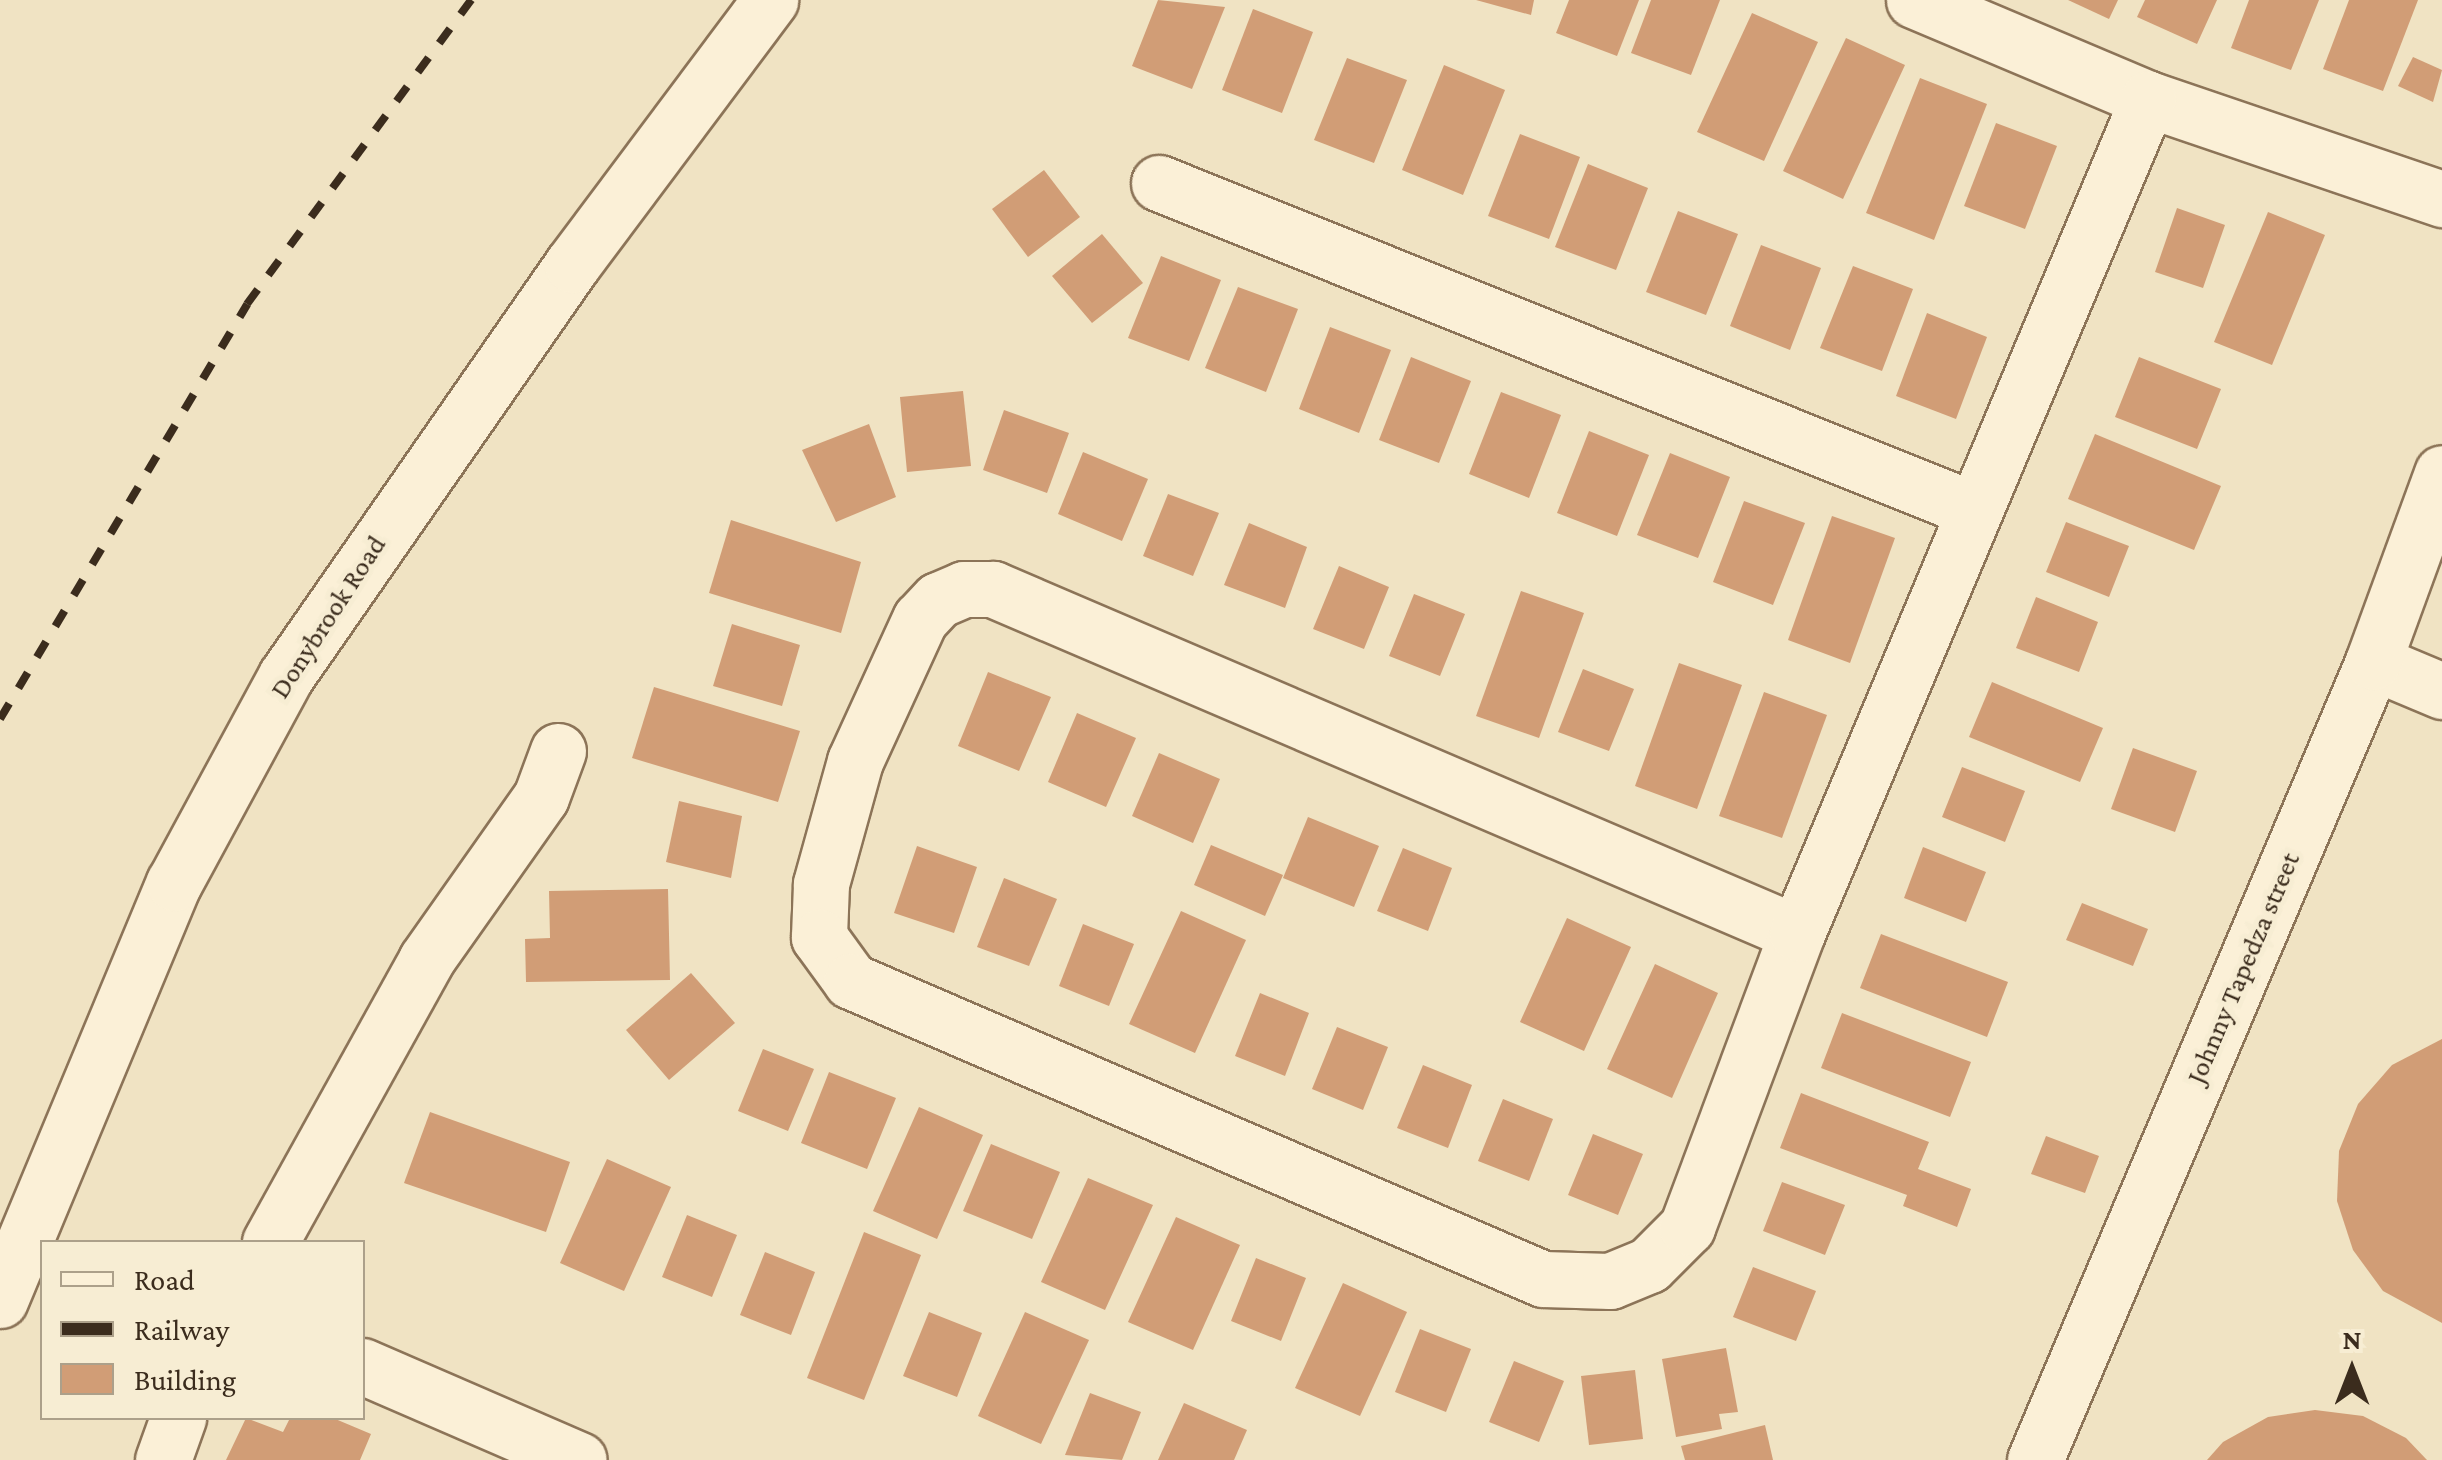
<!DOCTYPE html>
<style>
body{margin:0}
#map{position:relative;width:2442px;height:1460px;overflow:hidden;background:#f0e3c3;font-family:"Crimson Pro",serif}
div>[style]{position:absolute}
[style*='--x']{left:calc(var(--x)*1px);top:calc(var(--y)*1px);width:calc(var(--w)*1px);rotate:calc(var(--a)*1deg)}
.building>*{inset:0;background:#d19d76}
.roads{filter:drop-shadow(2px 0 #8c7458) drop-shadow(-2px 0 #8c7458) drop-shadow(0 2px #8c7458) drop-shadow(0 -2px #8c7458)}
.minor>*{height:55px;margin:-27.5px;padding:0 27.5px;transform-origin:27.5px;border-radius:27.5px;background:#fbf0d7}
.rail>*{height:8px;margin-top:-4px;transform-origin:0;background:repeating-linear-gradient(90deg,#3b2c1d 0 18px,transparent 0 36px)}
span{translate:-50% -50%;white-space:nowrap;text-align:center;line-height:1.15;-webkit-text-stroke:10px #f7edd3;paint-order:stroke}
.street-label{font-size:28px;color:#3b2c1d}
.legend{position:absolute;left:40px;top:1240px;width:325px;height:180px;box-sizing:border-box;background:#f7edd3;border:2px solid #aca08a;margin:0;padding:12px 18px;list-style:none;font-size:30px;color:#3b2c1d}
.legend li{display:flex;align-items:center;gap:20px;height:50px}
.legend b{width:50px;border:2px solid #aca08a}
.north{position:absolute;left:2302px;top:1320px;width:100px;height:100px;-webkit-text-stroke:8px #f7edd3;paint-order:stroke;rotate:0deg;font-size:28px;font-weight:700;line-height:40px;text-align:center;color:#3b2c1d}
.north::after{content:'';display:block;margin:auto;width:35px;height:45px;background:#3b2c1d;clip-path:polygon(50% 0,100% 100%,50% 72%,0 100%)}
</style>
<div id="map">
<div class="building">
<div style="clip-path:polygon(1158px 0,1225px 7px,1192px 89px,1132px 66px)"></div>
<div style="clip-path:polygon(1476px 0,1534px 0,1531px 15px)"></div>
<div style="clip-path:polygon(1569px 0,1639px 0,1617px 56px,1556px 33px)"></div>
<div style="clip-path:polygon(1651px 0,1720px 0,1691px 75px,1631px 53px)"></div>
<div style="clip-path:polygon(2068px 0,2118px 0,2109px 19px)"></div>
<div style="clip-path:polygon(2145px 0,2217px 0,2197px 44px,2137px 17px)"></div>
<div style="clip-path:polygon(2249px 0,2319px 0,2291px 70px,2231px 48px)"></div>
<div style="clip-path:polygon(2349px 0,2418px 0,2383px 91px,2323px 69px)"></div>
<div style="clip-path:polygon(1253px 9px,1313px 32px,1282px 113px,1222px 90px)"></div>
<div style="clip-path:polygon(1752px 13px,1818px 42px,1764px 161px,1697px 132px)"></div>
<div style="clip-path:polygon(1846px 38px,1905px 65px,1843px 199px,1783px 171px)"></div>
<div style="clip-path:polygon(2413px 57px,2442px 70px,2433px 102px,2398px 86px)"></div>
<div style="clip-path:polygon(1347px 58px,1407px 80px,1374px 163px,1314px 140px)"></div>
<div style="clip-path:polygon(1444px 65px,1505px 90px,1463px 195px,1402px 170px)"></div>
<div style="clip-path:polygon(1920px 78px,1987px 104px,1934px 240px,1866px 213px)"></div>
<div style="clip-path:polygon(1996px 123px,2057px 146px,2025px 229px,1964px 206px)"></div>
<div style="clip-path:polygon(1520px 134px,1580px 157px,1549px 239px,1488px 216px)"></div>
<div style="clip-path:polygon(1588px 164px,1648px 188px,1616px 270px,1555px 247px)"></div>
<div style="clip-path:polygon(1044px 170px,1080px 217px,1028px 257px,992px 209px)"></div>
<div style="clip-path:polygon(2177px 208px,2225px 225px,2203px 288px,2155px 272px)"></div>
<div style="clip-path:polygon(1678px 211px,1738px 234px,1706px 315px,1646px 292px)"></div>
<div style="clip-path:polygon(2268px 212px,2325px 235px,2272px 365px,2214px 342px)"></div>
<div style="clip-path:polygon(1102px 234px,1143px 283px,1092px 323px,1052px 276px)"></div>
<div style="clip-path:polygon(1761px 245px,1821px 268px,1790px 350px,1730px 326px)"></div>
<div style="clip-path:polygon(1161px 256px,1221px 280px,1189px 361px,1128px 338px)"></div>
<div style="clip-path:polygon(1853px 266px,1913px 289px,1882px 371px,1820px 348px)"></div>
<div style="clip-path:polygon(1238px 287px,1298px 309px,1266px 392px,1205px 368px)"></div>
<div style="clip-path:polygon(1927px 313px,1987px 337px,1956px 419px,1896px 396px)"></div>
<div style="clip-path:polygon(1330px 327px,1391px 350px,1359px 433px,1299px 409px)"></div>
<div style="clip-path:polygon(1411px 357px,1471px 381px,1439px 463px,1379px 440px)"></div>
<div style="clip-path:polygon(2139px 357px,2221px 389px,2197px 449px,2115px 417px)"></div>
<div style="clip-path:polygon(963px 391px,971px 466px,907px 472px,900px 397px)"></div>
<div style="clip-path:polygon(1501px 392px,1561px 415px,1529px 498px,1469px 474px)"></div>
<div style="clip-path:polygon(1004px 410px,1069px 433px,1047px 493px,983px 470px)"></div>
<div style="clip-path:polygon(869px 424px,896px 497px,836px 522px,802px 450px)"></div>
<div style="clip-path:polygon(1589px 431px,1649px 455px,1617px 536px,1557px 513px)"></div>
<div style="clip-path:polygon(2095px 434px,2221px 486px,2194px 550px,2068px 499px)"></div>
<div style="clip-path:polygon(1083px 452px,1148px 479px,1122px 541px,1058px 514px)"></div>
<div style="clip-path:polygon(1670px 453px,1730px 477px,1698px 558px,1637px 535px)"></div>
<div style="clip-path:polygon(1168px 494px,1219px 513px,1193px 576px,1143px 556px)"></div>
<div style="clip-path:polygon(1744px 501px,1805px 523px,1773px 605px,1713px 582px)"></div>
<div style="clip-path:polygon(1832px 516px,1895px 538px,1850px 663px,1788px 640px)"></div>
<div style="clip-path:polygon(731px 520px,861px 562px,841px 633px,709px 593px)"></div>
<div style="clip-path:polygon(2066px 522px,2129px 546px,2109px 597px,2046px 572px)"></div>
<div style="clip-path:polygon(1249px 523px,1307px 547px,1285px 608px,1224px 585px)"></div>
<div style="clip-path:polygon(1339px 566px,1389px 587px,1364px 649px,1313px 629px)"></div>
<div style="clip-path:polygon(1521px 591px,1584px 613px,1539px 738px,1476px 716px)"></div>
<div style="clip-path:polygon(1414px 594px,1465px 614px,1440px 676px,1389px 656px)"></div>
<div style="clip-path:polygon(2036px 597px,2098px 622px,2079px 672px,2016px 648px)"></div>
<div style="clip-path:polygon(732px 624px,800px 645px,782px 706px,713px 686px)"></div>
<div style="clip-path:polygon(1679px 663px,1742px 685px,1697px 809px,1635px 786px)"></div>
<div style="clip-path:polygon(1583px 669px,1634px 689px,1609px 751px,1558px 732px)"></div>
<div style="clip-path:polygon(988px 672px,1051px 697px,1019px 771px,958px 746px)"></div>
<div style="clip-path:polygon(1992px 682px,2103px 728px,2080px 782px,1969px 737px)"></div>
<div style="clip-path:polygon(654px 687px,800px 731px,778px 802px,632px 758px)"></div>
<div style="clip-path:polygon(1764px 692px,1827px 715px,1782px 838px,1719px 816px)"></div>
<div style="clip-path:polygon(1077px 713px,1136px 738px,1106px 807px,1048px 782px)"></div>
<div style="clip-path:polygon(2133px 748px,2197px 771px,2175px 832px,2111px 809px)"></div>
<div style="clip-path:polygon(1159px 753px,1220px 779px,1193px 843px,1132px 816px)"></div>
<div style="clip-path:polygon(1962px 767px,2025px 791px,2005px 842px,1942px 817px)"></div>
<div style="clip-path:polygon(679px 801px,742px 816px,731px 878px,666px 862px)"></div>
<div style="clip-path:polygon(1308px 817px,1379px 846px,1354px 907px,1283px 878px)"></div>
<div style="clip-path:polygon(1211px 845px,1283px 875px,1265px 916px,1194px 885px)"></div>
<div style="clip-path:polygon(917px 846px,977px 867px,954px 933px,894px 913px)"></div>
<div style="clip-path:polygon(1923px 847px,1986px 872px,1966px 922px,1904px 898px)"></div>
<div style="clip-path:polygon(1403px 848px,1452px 868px,1428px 931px,1377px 911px)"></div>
<div style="clip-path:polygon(1004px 878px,1057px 899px,1029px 966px,977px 947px)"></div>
<div style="clip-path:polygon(668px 889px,670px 980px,526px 982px,525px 939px,550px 938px,549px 891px)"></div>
<div style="clip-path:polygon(2082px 903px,2148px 929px,2133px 966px,2066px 940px)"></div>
<div style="clip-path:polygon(1181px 911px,1246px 940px,1195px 1053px,1129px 1024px)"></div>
<div style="clip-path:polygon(1567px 918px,1631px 947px,1584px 1051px,1520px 1022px)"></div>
<div style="clip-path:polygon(1083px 924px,1134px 944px,1109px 1006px,1059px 986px)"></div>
<div style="clip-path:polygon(1881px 934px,2008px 982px,1987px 1037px,1860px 988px)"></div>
<div style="clip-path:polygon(1655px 964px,1718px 993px,1672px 1098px,1607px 1069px)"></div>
<div style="clip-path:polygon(691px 973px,735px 1023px,669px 1080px,626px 1030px)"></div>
<div style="clip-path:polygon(1260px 993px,1309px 1013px,1285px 1076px,1235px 1056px)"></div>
<div style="clip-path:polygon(1842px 1013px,1971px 1062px,1950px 1117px,1821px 1068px)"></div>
<div style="clip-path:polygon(1337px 1027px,1388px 1047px,1363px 1110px,1312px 1089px)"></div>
<div style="clip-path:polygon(2442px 1039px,2442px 1323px,2383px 1291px,2353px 1250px,2337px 1201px,2339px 1151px,2358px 1104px,2392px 1065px)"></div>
<div style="clip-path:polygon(763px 1049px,814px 1069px,788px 1131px,738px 1111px)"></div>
<div style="clip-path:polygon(1423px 1065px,1472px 1085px,1448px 1148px,1397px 1128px)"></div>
<div style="clip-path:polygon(829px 1072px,896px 1098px,867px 1169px,801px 1143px)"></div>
<div style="clip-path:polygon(1801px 1093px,1929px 1142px,1918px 1169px,1971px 1189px,1957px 1227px,1903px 1206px,1907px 1195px,1780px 1148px)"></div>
<div style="clip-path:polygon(1503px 1099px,1553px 1119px,1529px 1181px,1478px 1161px)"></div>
<div style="clip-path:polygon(919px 1107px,983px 1135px,937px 1239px,873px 1211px)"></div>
<div style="clip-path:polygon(430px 1112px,570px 1162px,546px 1232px,404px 1183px)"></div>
<div style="clip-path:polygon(1593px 1134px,1643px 1154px,1618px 1215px,1568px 1195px)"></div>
<div style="clip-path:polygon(2046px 1136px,2099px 1156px,2085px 1193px,2031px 1174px)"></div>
<div style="clip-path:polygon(991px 1144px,1060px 1172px,1032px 1239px,963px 1211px)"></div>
<div style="clip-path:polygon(607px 1159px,671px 1187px,624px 1291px,560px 1263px)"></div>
<div style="clip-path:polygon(1088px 1178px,1153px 1205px,1105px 1310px,1041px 1282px)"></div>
<div style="clip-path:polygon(1782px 1182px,1845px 1205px,1825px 1255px,1763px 1231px)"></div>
<div style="clip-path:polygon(687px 1215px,737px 1235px,712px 1297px,662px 1277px)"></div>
<div style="clip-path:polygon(1176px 1217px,1240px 1245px,1193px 1350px,1128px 1322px)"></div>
<div style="clip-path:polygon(864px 1232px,921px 1255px,864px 1400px,807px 1378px)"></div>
<div style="clip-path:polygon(765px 1252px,815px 1272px,791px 1335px,740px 1315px)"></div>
<div style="clip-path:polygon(1256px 1258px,1306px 1278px,1281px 1341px,1231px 1321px)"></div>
<div style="clip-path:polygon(1753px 1267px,1816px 1291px,1796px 1341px,1733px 1317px)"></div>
<div style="clip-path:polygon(1343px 1283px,1407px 1312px,1360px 1416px,1295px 1388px)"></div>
<div style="clip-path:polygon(929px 1312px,982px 1333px,957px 1397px,903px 1376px)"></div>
<div style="clip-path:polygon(1025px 1312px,1089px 1340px,1041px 1444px,978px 1416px)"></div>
<div style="clip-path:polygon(1420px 1329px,1471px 1349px,1446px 1412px,1395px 1392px)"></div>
<div style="clip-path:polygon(1726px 1348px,1738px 1412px,1719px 1414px,1722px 1429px,1676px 1437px,1662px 1359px)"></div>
<div style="clip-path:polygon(1514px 1361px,1564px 1381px,1539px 1442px,1489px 1422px)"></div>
<div style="clip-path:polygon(1635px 1370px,1643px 1439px,1589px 1445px,1581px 1376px)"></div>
<div style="clip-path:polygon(1090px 1393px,1141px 1412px,1122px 1460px,1065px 1455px)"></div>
<div style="clip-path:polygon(1184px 1403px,1247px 1430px,1234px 1460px,1158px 1460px)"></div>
<div style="clip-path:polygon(2315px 1410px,2363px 1416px,2406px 1438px,2427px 1460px,2207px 1460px,2223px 1442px,2268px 1417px)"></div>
<div style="clip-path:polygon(246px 1418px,283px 1432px,290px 1418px,333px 1418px,371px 1434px,360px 1460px,226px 1460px)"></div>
<div style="clip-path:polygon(1765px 1425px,1773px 1460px,1685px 1460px,1681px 1446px)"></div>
</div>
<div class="roads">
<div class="minor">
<div style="--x:1914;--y:0;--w:254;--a:22.9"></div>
<div style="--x:2148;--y:99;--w:311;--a:18.8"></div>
<div style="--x:1159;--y:183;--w:876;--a:21.85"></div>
<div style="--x:2373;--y:662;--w:75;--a:22.8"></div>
<div style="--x:1797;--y:933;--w:875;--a:-156.84"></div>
<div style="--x:993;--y:589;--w:29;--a:180"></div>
<div style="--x:964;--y:589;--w:28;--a:157"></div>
<div style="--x:938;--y:600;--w:26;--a:133"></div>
<div style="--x:920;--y:619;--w:156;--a:114.6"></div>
<div style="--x:855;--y:761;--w:128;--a:105.5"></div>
<div style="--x:821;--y:884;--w:53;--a:92.2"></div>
<div style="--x:819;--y:937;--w:54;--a:54"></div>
<div style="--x:851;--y:981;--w:753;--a:23.3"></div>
<div style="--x:1543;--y:1279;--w:67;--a:1.7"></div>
<div style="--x:1610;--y:1281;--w:42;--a:-22.3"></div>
<div style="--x:1649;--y:1265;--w:54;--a:-45"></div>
<div style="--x:1687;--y:1227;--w:314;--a:-69.5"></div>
<div style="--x:1797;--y:933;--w:905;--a:-67.18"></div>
<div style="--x:270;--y:1242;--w:322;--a:-61"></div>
<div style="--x:426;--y:960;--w:199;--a:-54.8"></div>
<div style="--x:541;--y:797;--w:49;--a:-69.7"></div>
<div style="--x:0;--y:1300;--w:452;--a:-67.4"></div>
<div style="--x:174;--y:883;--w:235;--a:-61.6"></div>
<div style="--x:286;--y:676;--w:501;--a:-55.17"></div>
<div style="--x:572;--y:265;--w:331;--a:-53.2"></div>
<div style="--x:362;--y:1366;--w:236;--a:23.4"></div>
<div style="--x:163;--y:1460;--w:45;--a:-70.3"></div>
<div style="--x:2035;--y:1460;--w:867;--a:-67.04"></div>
<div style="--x:2373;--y:662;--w:201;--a:-69.9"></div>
</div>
</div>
<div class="rail">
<div style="--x:0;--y:719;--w:483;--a:-59.2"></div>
<div style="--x:247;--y:304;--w:378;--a:-53.6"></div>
</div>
<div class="street-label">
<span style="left:328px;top:617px;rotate:-57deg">Donybrook Road</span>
<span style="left:2243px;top:968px;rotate:-67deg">Johnny Tapedza street</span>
</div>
<ul class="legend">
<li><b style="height:12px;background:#fbf0d7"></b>Road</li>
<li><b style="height:12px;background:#3b2c1d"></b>Railway</li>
<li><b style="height:28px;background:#d19d76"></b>Building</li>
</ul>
<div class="north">N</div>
</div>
